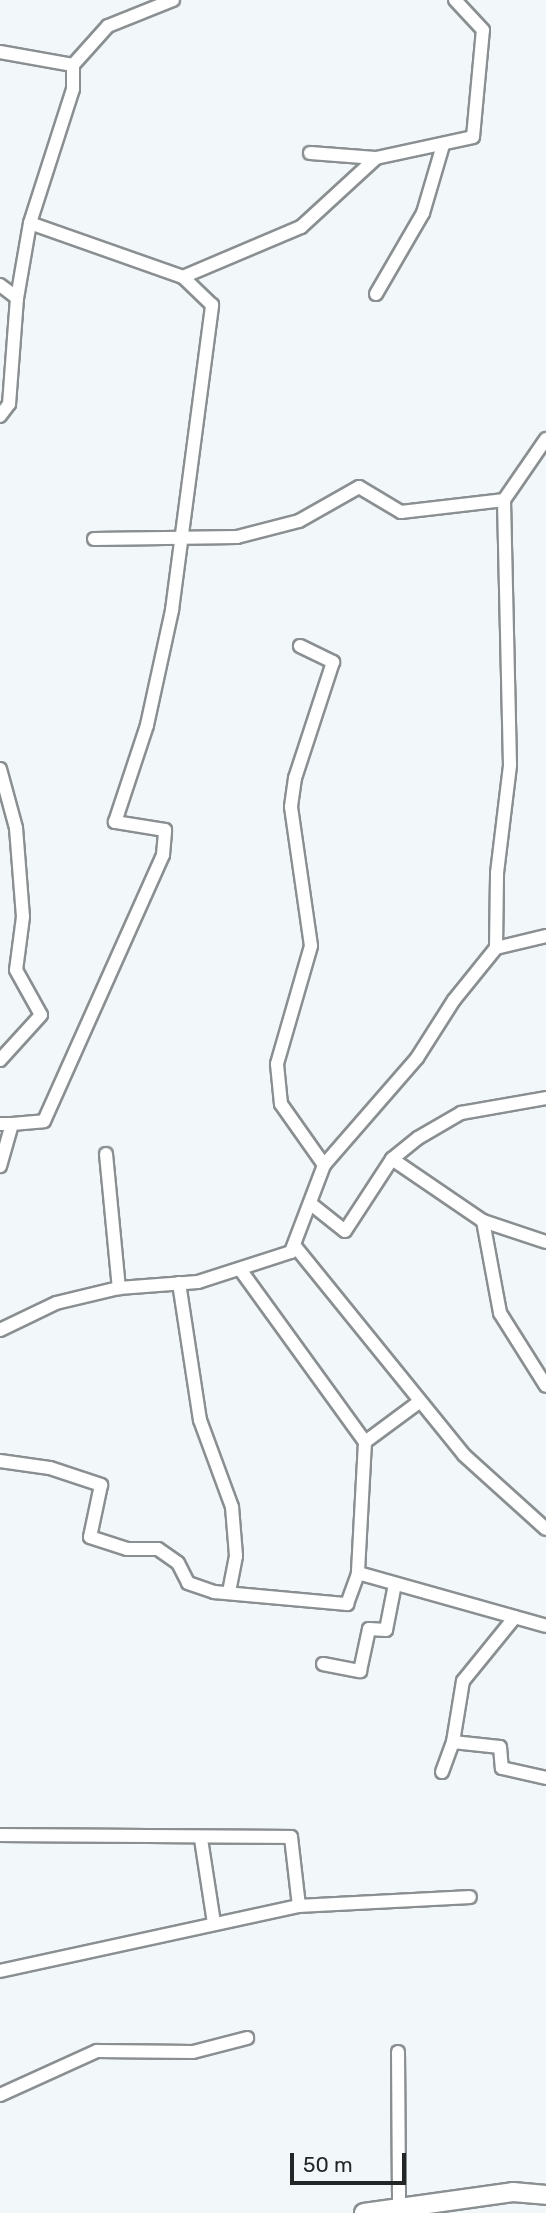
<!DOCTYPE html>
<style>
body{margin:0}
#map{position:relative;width:546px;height:2213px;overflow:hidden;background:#f2f7fa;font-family:Rubik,sans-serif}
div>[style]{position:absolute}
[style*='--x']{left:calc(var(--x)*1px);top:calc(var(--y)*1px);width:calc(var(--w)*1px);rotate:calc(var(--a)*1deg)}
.roads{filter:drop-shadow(2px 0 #8a8f91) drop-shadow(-2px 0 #8a8f91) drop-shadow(0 2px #8a8f91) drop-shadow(0 -2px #8a8f91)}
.minor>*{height:12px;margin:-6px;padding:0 6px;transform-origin:6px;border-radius:6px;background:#fff}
.secondary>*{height:18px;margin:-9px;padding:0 9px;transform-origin:9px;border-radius:9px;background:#fff}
span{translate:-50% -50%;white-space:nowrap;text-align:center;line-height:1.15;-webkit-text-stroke:5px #f2f7fa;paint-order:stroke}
.scale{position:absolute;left:290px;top:2153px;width:116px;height:32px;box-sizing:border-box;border:4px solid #232626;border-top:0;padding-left:9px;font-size:21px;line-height:24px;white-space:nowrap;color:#232626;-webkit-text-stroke:5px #f2f7fa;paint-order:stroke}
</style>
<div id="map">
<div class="roads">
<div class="minor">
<div style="--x:0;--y:52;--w:74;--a:10.1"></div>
<div style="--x:310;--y:153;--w:66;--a:4.3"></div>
<div style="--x:30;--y:223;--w:141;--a:-72.2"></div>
<div style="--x:73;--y:89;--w:24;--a:-90"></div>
<div style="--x:73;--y:65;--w:52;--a:-48.1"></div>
<div style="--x:108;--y:26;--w:70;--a:-21.8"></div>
<div style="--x:183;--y:277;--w:128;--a:-23"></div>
<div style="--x:301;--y:227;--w:102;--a:-42.6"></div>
<div style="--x:376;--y:158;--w:99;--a:-12.2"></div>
<div style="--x:473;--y:137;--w:107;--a:-84.7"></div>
<div style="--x:483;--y:30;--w:41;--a:-133"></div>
<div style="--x:0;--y:285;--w:21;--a:37"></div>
<div style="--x:17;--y:298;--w:106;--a:94.3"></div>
<div style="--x:9;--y:404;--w:15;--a:127"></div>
<div style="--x:376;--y:294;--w:94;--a:-59.9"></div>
<div style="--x:423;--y:213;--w:71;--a:-73.6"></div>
<div style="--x:94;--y:539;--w:143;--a:-0.8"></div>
<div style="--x:237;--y:537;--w:64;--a:-14.5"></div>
<div style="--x:299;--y:521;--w:69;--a:-29.5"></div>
<div style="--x:359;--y:487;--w:49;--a:30.8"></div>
<div style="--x:401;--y:512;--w:104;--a:-6.6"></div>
<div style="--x:300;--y:646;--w:37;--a:26"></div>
<div style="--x:333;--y:662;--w:122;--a:108.1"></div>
<div style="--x:295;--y:778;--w:29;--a:98"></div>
<div style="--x:291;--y:807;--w:140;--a:81.8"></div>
<div style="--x:311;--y:946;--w:123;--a:106.1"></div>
<div style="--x:277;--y:1064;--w:40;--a:84.3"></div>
<div style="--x:281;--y:1104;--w:75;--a:54.8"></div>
<div style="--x:0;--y:769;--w:61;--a:74.8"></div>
<div style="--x:16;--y:828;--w:89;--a:85.5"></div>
<div style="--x:23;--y:917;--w:53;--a:97.5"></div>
<div style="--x:16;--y:970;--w:51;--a:60.9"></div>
<div style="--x:41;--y:1015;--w:61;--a:132.3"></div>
<div style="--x:496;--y:948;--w:75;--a:-89.2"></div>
<div style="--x:497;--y:873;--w:109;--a:-83.1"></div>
<div style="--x:510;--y:765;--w:265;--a:-91.3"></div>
<div style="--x:504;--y:500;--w:74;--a:-55.5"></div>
<div style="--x:0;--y:1124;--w:12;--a:0"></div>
<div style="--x:12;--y:1124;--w:44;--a:105.9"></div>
<div style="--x:12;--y:1124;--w:32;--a:-5"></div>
<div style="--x:44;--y:1121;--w:291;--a:-65.9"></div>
<div style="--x:163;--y:855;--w:25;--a:-85"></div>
<div style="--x:165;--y:830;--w:51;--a:-170.9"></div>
<div style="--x:115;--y:822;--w:102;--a:-71.7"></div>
<div style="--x:147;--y:725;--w:118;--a:-77.7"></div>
<div style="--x:172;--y:610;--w:308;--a:-82.5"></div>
<div style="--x:212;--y:305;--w:40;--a:-136"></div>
<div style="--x:183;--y:277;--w:162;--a:-160.6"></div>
<div style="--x:30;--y:223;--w:76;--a:99.8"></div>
<div style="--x:106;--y:1154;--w:135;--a:84.5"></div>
<div style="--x:392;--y:1159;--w:110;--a:34.3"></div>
<div style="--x:483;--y:1221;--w:66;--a:18.4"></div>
<div style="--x:311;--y:1204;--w:43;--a:38.5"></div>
<div style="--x:345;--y:1231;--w:86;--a:-56.9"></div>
<div style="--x:392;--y:1159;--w:33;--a:-39"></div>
<div style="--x:418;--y:1138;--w:50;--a:-30.2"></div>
<div style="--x:461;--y:1113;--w:86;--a:-10"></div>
<div style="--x:483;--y:1221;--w:94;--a:79.5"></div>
<div style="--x:500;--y:1313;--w:86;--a:57.8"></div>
<div style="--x:294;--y:1245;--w:270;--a:51"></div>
<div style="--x:464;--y:1455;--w:110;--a:42.1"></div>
<div style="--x:242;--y:1272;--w:210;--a:54.1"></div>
<div style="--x:365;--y:1442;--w:131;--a:93.1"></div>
<div style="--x:358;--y:1573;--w:195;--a:15.7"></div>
<div style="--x:179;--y:1283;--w:139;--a:81.3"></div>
<div style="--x:200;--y:1420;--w:93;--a:69.8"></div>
<div style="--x:232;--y:1507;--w:49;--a:85.3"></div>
<div style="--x:236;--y:1556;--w:37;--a:101"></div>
<div style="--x:0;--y:1330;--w:62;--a:-25.7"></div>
<div style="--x:56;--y:1303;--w:65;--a:-13.4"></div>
<div style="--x:119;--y:1288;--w:79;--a:-4.3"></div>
<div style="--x:198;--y:1282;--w:98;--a:-17.9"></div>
<div style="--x:291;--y:1252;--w:93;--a:-69.2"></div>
<div style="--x:324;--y:1165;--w:142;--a:-49"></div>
<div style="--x:417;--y:1058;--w:69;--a:-57.5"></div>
<div style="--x:454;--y:1000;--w:67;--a:-51.1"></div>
<div style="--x:496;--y:948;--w:51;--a:-13.5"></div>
<div style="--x:365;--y:1442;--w:67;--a:-36.5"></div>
<div style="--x:0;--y:1461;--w:50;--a:8"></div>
<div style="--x:50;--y:1468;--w:54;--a:18.4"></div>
<div style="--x:101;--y:1485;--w:53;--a:101.9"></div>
<div style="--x:90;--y:1537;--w:39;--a:18"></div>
<div style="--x:127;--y:1549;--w:31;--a:0"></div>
<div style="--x:158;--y:1549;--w:24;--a:35"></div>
<div style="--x:178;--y:1563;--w:22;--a:63"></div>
<div style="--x:188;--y:1583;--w:28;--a:19"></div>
<div style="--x:214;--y:1592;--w:134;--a:5.2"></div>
<div style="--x:347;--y:1604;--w:33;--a:-70"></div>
<div style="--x:323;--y:1664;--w:38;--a:11"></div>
<div style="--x:360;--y:1671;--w:43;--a:-77.9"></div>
<div style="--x:369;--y:1629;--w:17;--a:3"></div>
<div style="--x:386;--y:1630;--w:47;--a:-78.9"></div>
<div style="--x:453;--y:1742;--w:62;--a:-80.7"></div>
<div style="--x:463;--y:1681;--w:82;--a:-50.9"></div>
<div style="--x:442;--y:1772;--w:32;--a:-70"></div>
<div style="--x:453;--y:1742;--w:47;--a:6.1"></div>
<div style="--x:500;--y:1747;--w:21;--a:85"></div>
<div style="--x:502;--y:1768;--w:45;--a:12.8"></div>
<div style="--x:0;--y:1835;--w:291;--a:0.4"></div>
<div style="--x:291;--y:1837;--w:69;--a:83.4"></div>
<div style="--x:201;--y:1839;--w:85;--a:81.2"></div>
<div style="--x:0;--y:1971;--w:306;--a:-12.3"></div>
<div style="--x:299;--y:1906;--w:171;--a:-3"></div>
<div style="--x:398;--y:2052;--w:153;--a:89.6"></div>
<div style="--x:0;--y:2095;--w:107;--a:-24.4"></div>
<div style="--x:97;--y:2051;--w:96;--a:0.6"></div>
<div style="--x:193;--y:2052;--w:56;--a:-14.5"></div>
</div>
<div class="secondary">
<div style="--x:364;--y:2213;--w:150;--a:-8"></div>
<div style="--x:513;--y:2192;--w:33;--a:5"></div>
</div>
</div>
<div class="scale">50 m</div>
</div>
